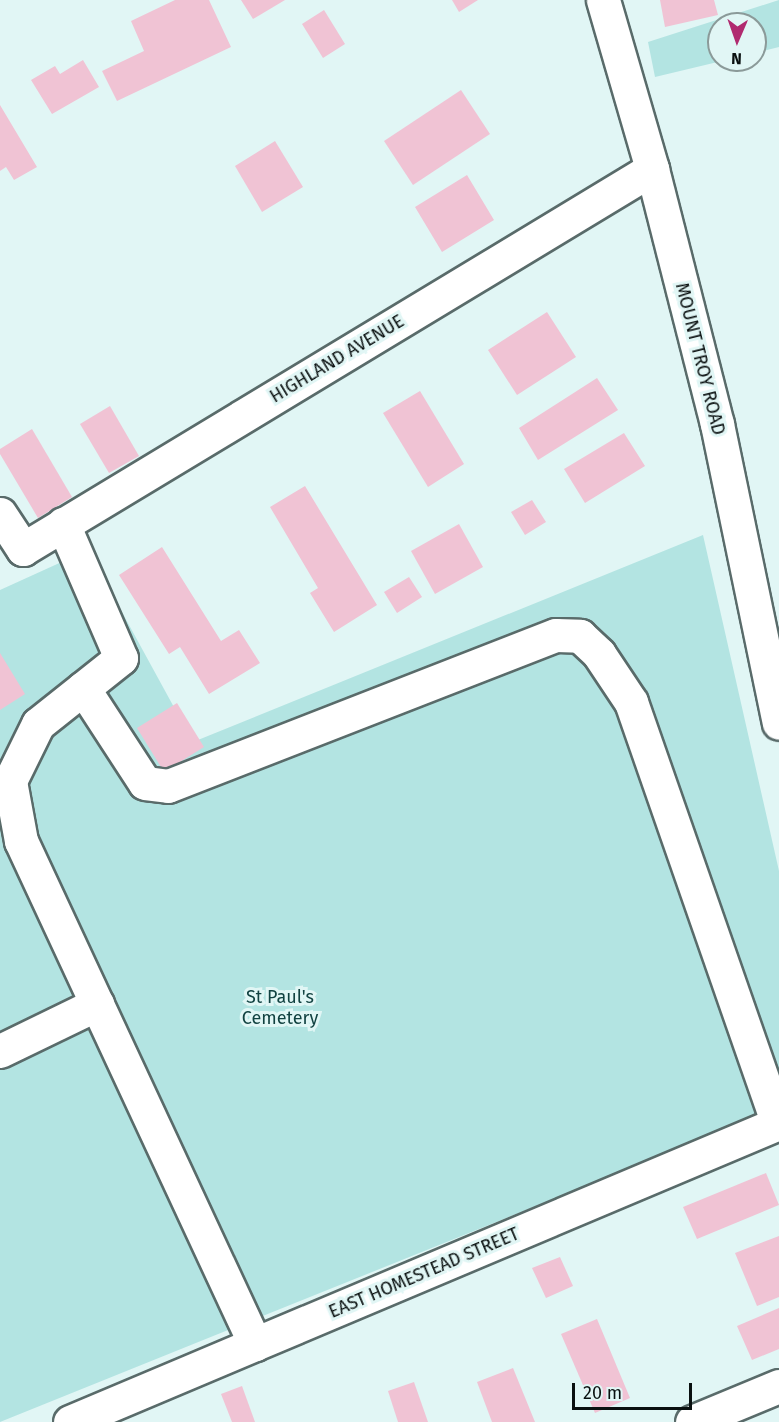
<!DOCTYPE html>
<style>
body{margin:0}
#map{position:relative;width:779px;height:1422px;overflow:hidden;background:#e1f6f5;font-family:"Fira Sans",sans-serif}
div>[style]{position:absolute}
[style*='--x']{left:calc(var(--x)*1px);top:calc(var(--y)*1px);width:calc(var(--w)*1px);rotate:calc(var(--a)*1deg)}
.green>*{inset:0;background:#b3e4e2}
.building>*{inset:0;background:#f0c3d4}
.roads{filter:drop-shadow(2px 0 #596b6a) drop-shadow(-2px 0 #596b6a) drop-shadow(0 2px #596b6a) drop-shadow(0 -2px #596b6a)}
.minor>*{height:33px;margin:-16.5px;padding:0 16.5px;transform-origin:16.5px;border-radius:16.5px;background:#fff}
span{translate:-50% -50%;white-space:nowrap;text-align:center;line-height:1.15;-webkit-text-stroke:6px #e1f6f5;paint-order:stroke}
.street-label{font-size:18px;color:#0a1010}
.park-label{font-size:18px;color:#114241}
.north{position:absolute;left:707px;top:12px;width:60px;height:60px;box-sizing:border-box;background:#e1f6f5;border:2px solid #8b9a99;border-radius:50%;rotate:182deg;font-size:16px;font-weight:700;line-height:24px;text-align:center;color:#0a1010}
.north::after{content:'';display:block;margin:auto;width:21px;height:27px;background:#b02a6f;clip-path:polygon(50% 0,100% 100%,50% 72%,0 100%)}
.scale{position:absolute;left:572px;top:1383px;width:120px;height:27px;box-sizing:border-box;border:3px solid #0a1010;border-top:0;padding-left:8px;font-size:18px;line-height:21px;white-space:nowrap;color:#0a1010;-webkit-text-stroke:4px #e1f6f5;paint-order:stroke}
</style>
<div id="map">
<div class="green">
<div style="clip-path:polygon(779px 0,779px 47px,755px 53px,755px 24px,719px 24px,719px 60px,726px 60px,655px 77px,648px 42px)"></div>
<div style="clip-path:polygon(703px 535px,779px 871px,779px 1108px,0 1422px,0 590px,88px 550px,193px 742px)"></div>
</div>
<div class="building">
<div style="clip-path:polygon(175px 0,209px 0,231px 47px,117px 101px,102px 71px,144px 51px,131px 21px)"></div>
<div style="clip-path:polygon(241px 0,285px 0,253px 19px)"></div>
<div style="clip-path:polygon(452px 0,478px 0,459px 12px)"></div>
<div style="clip-path:polygon(660px 0,714px 0,718px 15px,665px 27px)"></div>
<div style="clip-path:polygon(324px 10px,345px 44px,323px 58px,302px 24px)"></div>
<div style="clip-path:polygon(83px 60px,99px 87px,52px 114px,31px 80px,55px 66px,60px 74px)"></div>
<div style="clip-path:polygon(461px 90px,490px 134px,413px 185px,384px 141px)"></div>
<div style="clip-path:polygon(0 105px,37px 167px,14px 180px,6px 167px,0 171px)"></div>
<div style="clip-path:polygon(275px 141px,303px 187px,262px 212px,235px 166px)"></div>
<div style="clip-path:polygon(467px 175px,494px 220px,442px 252px,415px 207px)"></div>
<div style="clip-path:polygon(547px 312px,576px 357px,517px 395px,488px 350px)"></div>
<div style="clip-path:polygon(597px 378px,618px 410px,538px 460px,519px 428px)"></div>
<div style="clip-path:polygon(420px 391px,464px 464px,428px 487px,383px 413px)"></div>
<div style="clip-path:polygon(110px 406px,139px 456px,109px 473px,80px 424px)"></div>
<div style="clip-path:polygon(32px 429px,72px 497px,38px 518px,0 454px,0 449px)"></div>
<div style="clip-path:polygon(624px 433px,645px 466px,585px 503px,564px 469px)"></div>
<div style="clip-path:polygon(305px 486px,377px 605px,334px 632px,310px 593px,318px 588px,270px 507px)"></div>
<div style="clip-path:polygon(532px 500px,546px 522px,525px 535px,511px 512px)"></div>
<div style="clip-path:polygon(459px 524px,483px 567px,435px 594px,411px 551px)"></div>
<div style="clip-path:polygon(162px 547px,221px 641px,239px 630px,260px 663px,209px 694px,180px 647px,169px 654px,119px 575px)"></div>
<div style="clip-path:polygon(409px 577px,422px 597px,397px 613px,384px 592px)"></div>
<div style="clip-path:polygon(0 653px,25px 694px,0 710px)"></div>
<div style="clip-path:polygon(177px 703px,204px 747px,164px 772px,137px 728px)"></div>
<div style="clip-path:polygon(766px 1173px,779px 1205px,697px 1239px,683px 1207px)"></div>
<div style="clip-path:polygon(779px 1236px,779px 1297px,757px 1306px,735px 1253px)"></div>
<div style="clip-path:polygon(560px 1257px,573px 1286px,546px 1298px,532px 1268px)"></div>
<div style="clip-path:polygon(779px 1308px,779px 1349px,752px 1360px,737px 1326px)"></div>
<div style="clip-path:polygon(597px 1319px,630px 1398px,595px 1413px,561px 1334px)"></div>
<div style="clip-path:polygon(513px 1368px,535px 1422px,492px 1422px,477px 1382px)"></div>
<div style="clip-path:polygon(414px 1382px,428px 1422px,398px 1422px,388px 1391px)"></div>
<div style="clip-path:polygon(242px 1386px,255px 1422px,232px 1422px,221px 1394px)"></div>
</div>
<div class="roads">
<div class="minor">
<div style="--x:603;--y:0;--w:176;--a:73.8"></div>
<div style="--x:652;--y:169;--w:263;--a:75.7"></div>
<div style="--x:717;--y:424;--w:305;--a:78.3"></div>
<div style="--x:0;--y:514;--w:42;--a:56.7"></div>
<div style="--x:23;--y:549;--w:735;--a:-31.14"></div>
<div style="--x:63;--y:524;--w:146;--a:66.6"></div>
<div style="--x:121;--y:658;--w:106;--a:141.5"></div>
<div style="--x:38;--y:724;--w:64;--a:116.2"></div>
<div style="--x:10;--y:781;--w:61;--a:79.6"></div>
<div style="--x:21;--y:841;--w:555;--a:65.05"></div>
<div style="--x:83;--y:688;--w:113;--a:56.9"></div>
<div style="--x:145;--y:783;--w:23;--a:7"></div>
<div style="--x:168;--y:786;--w:416;--a:-21.3"></div>
<div style="--x:556;--y:635;--w:24;--a:2"></div>
<div style="--x:580;--y:636;--w:26;--a:43"></div>
<div style="--x:599;--y:654;--w:58;--a:56.3"></div>
<div style="--x:631;--y:702;--w:447;--a:70.8"></div>
<div style="--x:0;--y:1051;--w:108;--a:-25.9"></div>
<div style="--x:70;--y:1422;--w:769;--a:-22.87"></div>
<div style="--x:692;--y:1422;--w:94;--a:-22.5"></div>
</div>
</div>
<div class="street-label">
<span style="left:337px;top:359px;rotate:-31deg">HIGHLAND AVENUE</span>
<span style="left:700px;top:359px;rotate:76deg">MOUNT TROY ROAD</span>
<span style="left:424px;top:1273px;rotate:-23deg">EAST HOMESTEAD STREET</span>
</div>
<div class="park-label">
<span style="left:280px;top:1008px">St Paul's<br>Cemetery</span>
</div>
<div class="north">N</div>
<div class="scale">20 m</div>
</div>
